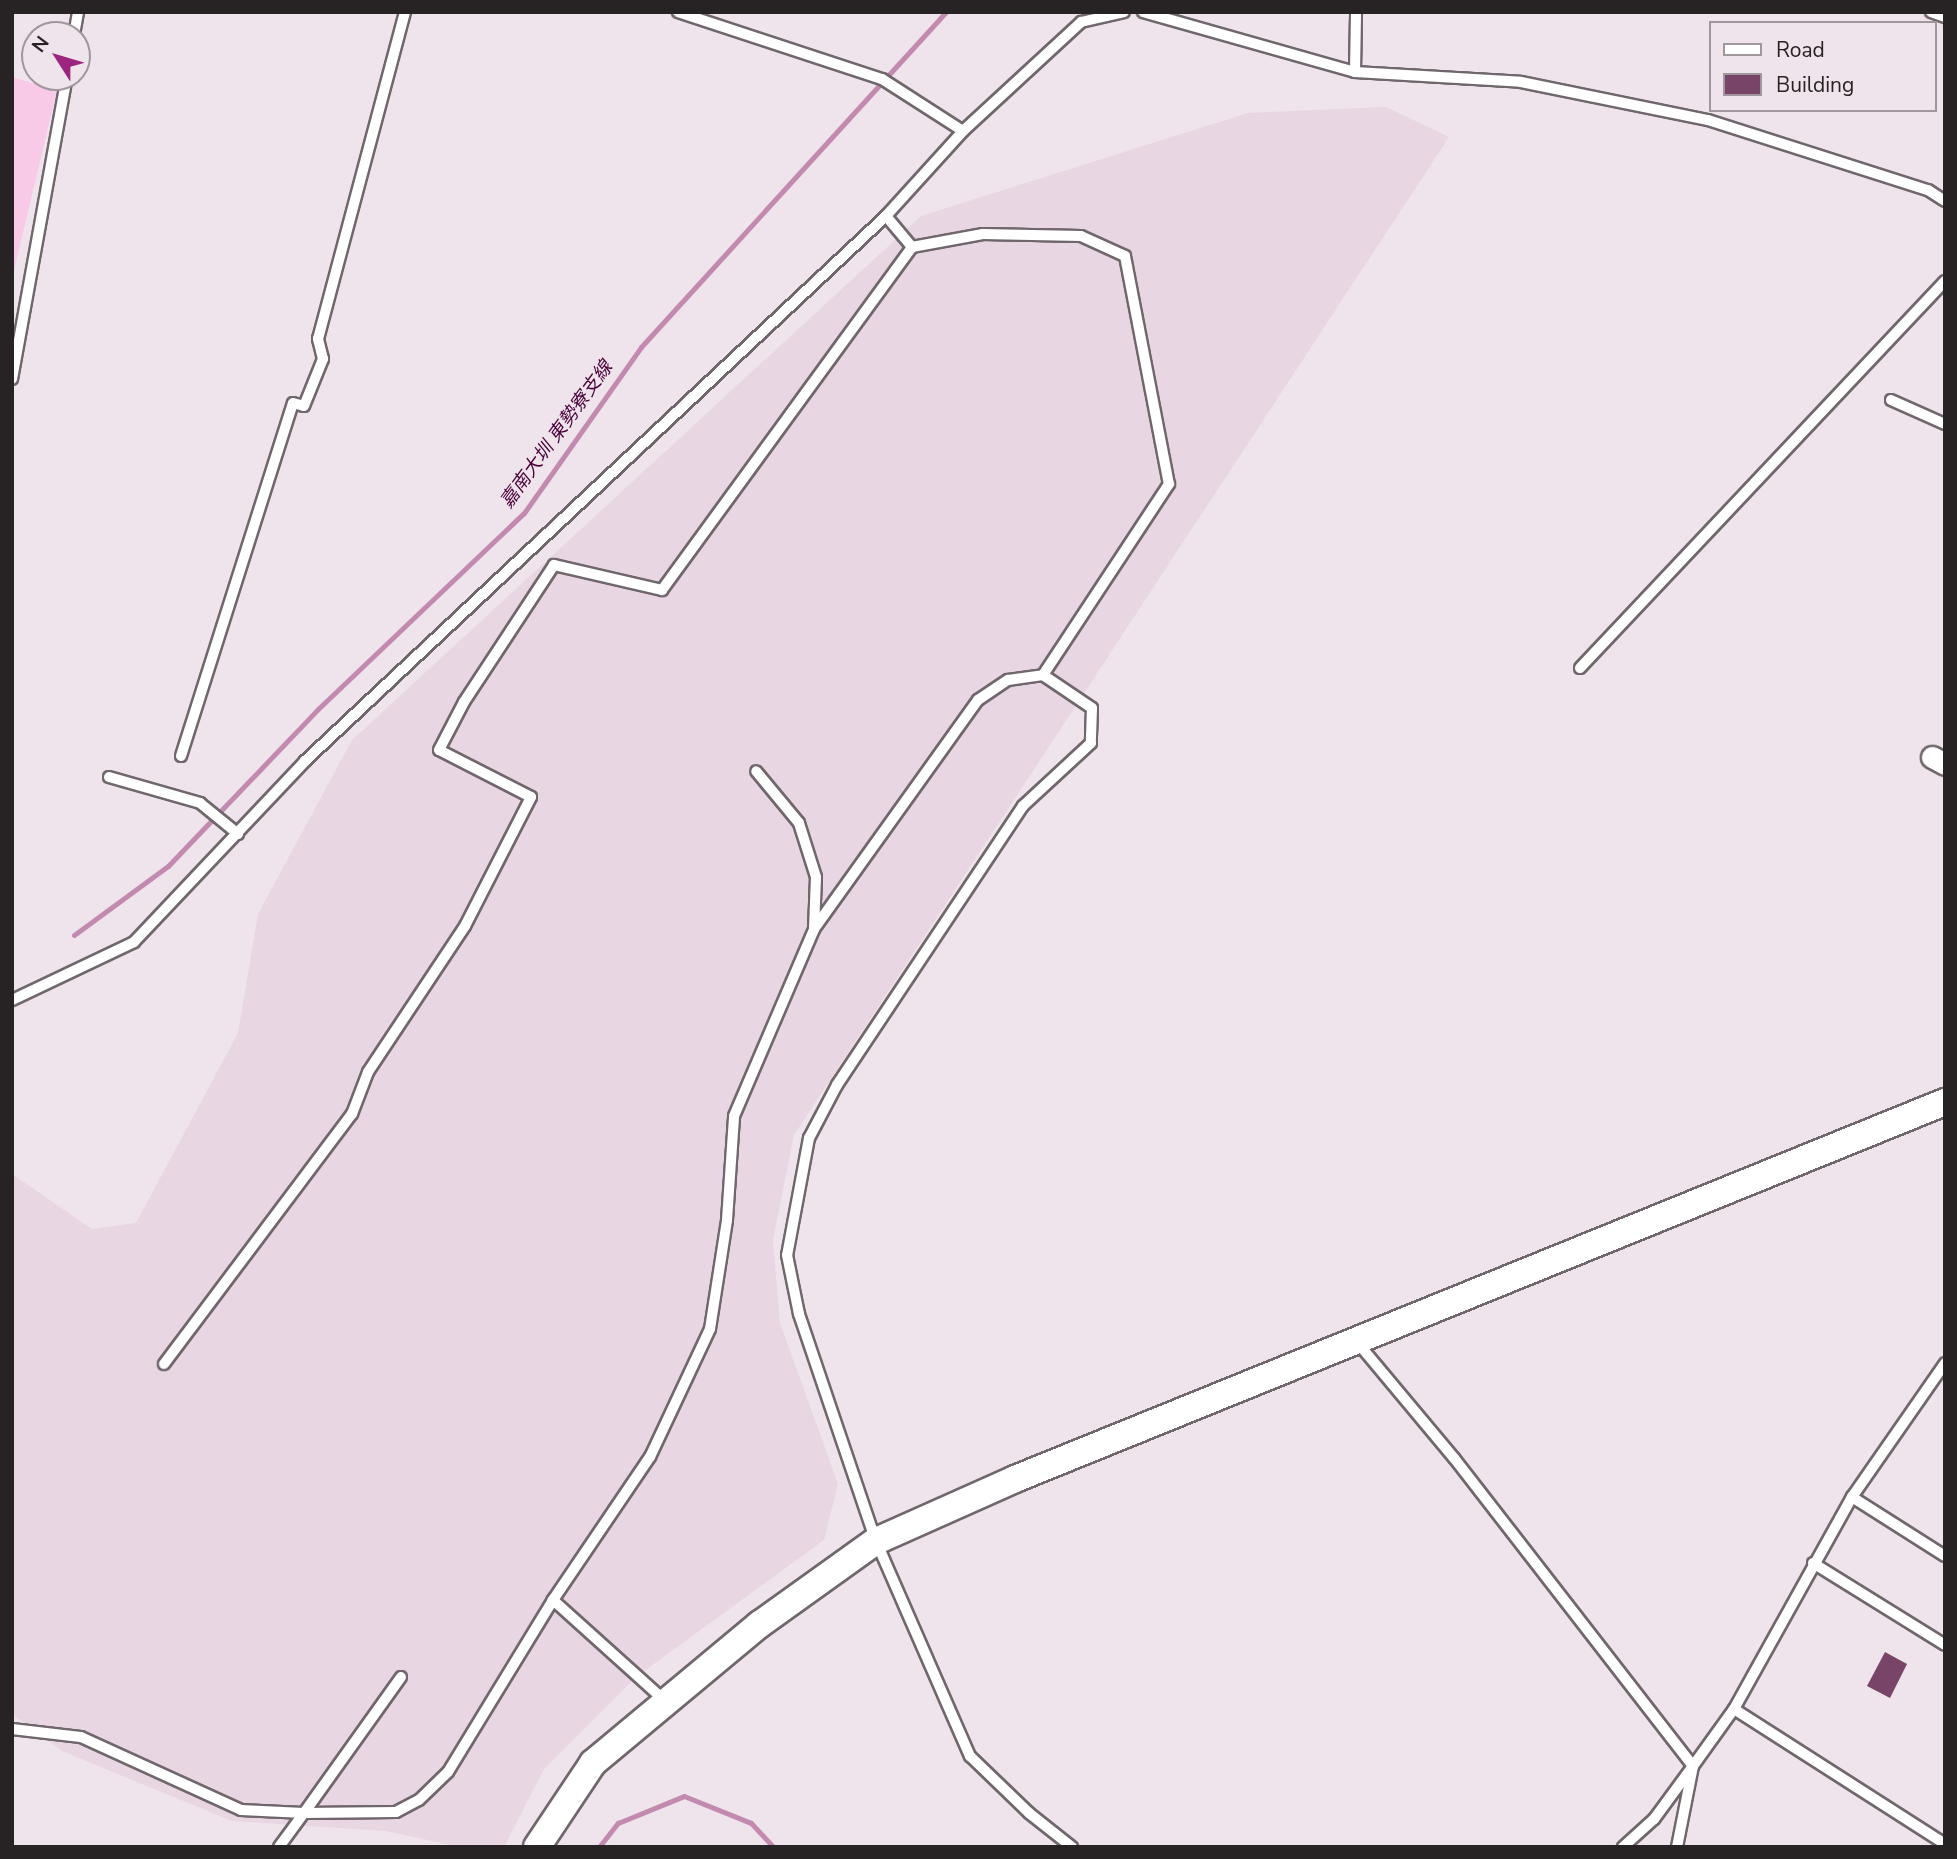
<!DOCTYPE html>
<meta charset="utf-8">
<style>
body{margin:0}
#map{position:relative;width:1957px;height:1859px;overflow:hidden;background:#efe4eb;font-family:"Nunito Sans","Noto Sans TC",sans-serif}
div>[style]{position:absolute}
[style*='--x']{left:calc(var(--x)*1px);top:calc(var(--y)*1px);width:calc(var(--w)*1px);rotate:calc(var(--a)*1deg)}
.built>*{inset:0;background:#e8d6e2}
.green>*{inset:0;background:#f8cae8}
.stream>*{height:5px;margin:-2.5px;padding:0 2.5px;transform-origin:2.5px;border-radius:2.5px;background:#c38ab0}
.building>*{inset:0;background:#784568}
.roads{filter:drop-shadow(2px 0 #70676d) drop-shadow(-2px 0 #70676d) drop-shadow(0 2px #70676d) drop-shadow(0 -2px #70676d)}
.service>*{height:10px;margin:-5px;padding:0 5px;transform-origin:5px;border-radius:5px;background:#fff}
.minor>*{height:21px;margin:-10.5px;padding:0 10.5px;transform-origin:10.5px;border-radius:10.5px;background:#fff}
.tertiary>*{height:26px;margin:-13px;padding:0 13px;transform-origin:13px;border-radius:13px;background:#fff}
span{translate:-50% -50%;white-space:nowrap;text-align:center;line-height:1.15;-webkit-text-stroke:7px #efe4eb;paint-order:stroke}
.water-label{font-size:19px;color:#4a043b;font-style:italic}
.frame{position:absolute;inset:0;border:14px solid #272325;pointer-events:none}
.legend{position:absolute;left:1709px;top:21px;width:228px;height:91px;box-sizing:border-box;background:#efe4eb;border:2px solid #9f979c;margin:0;padding:9px 12px;list-style:none;font-size:21px;color:#272325}
.legend li{display:flex;align-items:center;gap:14px;height:35px}
.legend b{width:35px;border:2px solid #9f979c}
.north{position:absolute;left:21px;top:21px;width:70px;height:70px;box-sizing:border-box;background:#efe4eb;border:2px solid #9f979c;border-radius:50%;rotate:307deg;font-size:19px;font-weight:700;line-height:28px;text-align:center;color:#272325}
.north::after{content:'';display:block;margin:auto;width:24px;height:32px;background:#9b257f;clip-path:polygon(50% 0,100% 100%,50% 72%,0 100%)}
</style>
<div id="map">
<div class="built">
<div style="clip-path:polygon(1386px 107px,1449px 137px,794px 1135px,773px 1240px,780px 1323px,838px 1484px,824px 1540px,636px 1677px,544px 1769px,504px 1847px,460px 1847px,386px 1831px,232px 1821px,62px 1751px,12px 1714px,12px 1174px,92px 1229px,136px 1223px,238px 1033px,258px 914px,352px 740px,921px 216px,1248px 113px)"></div>
</div>
<div class="green">
<div style="clip-path:polygon(12px 77px,57px 90px,12px 279px)"></div>
</div>
<div class="stream">
<div style="--x:74;--y:935;--w:117;--a:-36.3"></div>
<div style="--x:168;--y:866;--w:217;--a:-46.3"></div>
<div style="--x:318;--y:709;--w:284;--a:-43.6"></div>
<div style="--x:524;--y:513;--w:203;--a:-54.8"></div>
<div style="--x:641;--y:347;--w:453;--a:-47.7"></div>
<div style="--x:599;--y:1847;--w:31;--a:-52"></div>
<div style="--x:618;--y:1823;--w:71;--a:-22.2"></div>
<div style="--x:684;--y:1796;--w:72;--a:21.9"></div>
<div style="--x:751;--y:1823;--w:33;--a:47"></div>
</div>
<div class="building">
<div style="clip-path:polygon(1885px 1652px,1907px 1664px,1890px 1698px,1867px 1686px)"></div>
</div>
<div class="roads">
<div class="service">
<div style="--x:678;--y:12;--w:215;--a:18.2"></div>
<div style="--x:882;--y:79;--w:96;--a:32.7"></div>
<div style="--x:963;--y:131;--w:161;--a:-42.7"></div>
<div style="--x:1081;--y:22;--w:44;--a:-13.1"></div>
<div style="--x:1143;--y:12;--w:220;--a:15.8"></div>
<div style="--x:1355;--y:72;--w:166;--a:3.4"></div>
<div style="--x:1521;--y:82;--w:191;--a:11.5"></div>
<div style="--x:1708;--y:120;--w:231;--a:17.7"></div>
<div style="--x:1928;--y:190;--w:20;--a:33"></div>
<div style="--x:1931;--y:12;--w:15;--a:20"></div>
<div style="--x:74;--y:35;--w:23;--a:-80"></div>
<div style="--x:1355;--y:72;--w:60;--a:-89"></div>
<div style="--x:886;--y:216;--w:40;--a:50"></div>
<div style="--x:912;--y:247;--w:72;--a:-10.4"></div>
<div style="--x:983;--y:234;--w:98;--a:1.2"></div>
<div style="--x:1081;--y:236;--w:48;--a:24.4"></div>
<div style="--x:1125;--y:256;--w:232;--a:79.1"></div>
<div style="--x:1169;--y:484;--w:229;--a:123.4"></div>
<div style="--x:12;--y:379;--w:307;--a:-79.7"></div>
<div style="--x:1891;--y:400;--w:59;--a:24"></div>
<div style="--x:1580;--y:668;--w:532;--a:-46.68"></div>
<div style="--x:181;--y:756;--w:370;--a:-72.4"></div>
<div style="--x:293;--y:403;--w:11;--a:15"></div>
<div style="--x:304;--y:406;--w:51;--a:-68"></div>
<div style="--x:323;--y:359;--w:21;--a:-104"></div>
<div style="--x:318;--y:339;--w:338;--a:-75.1"></div>
<div style="--x:109;--y:777;--w:95;--a:15.9"></div>
<div style="--x:200;--y:803;--w:49;--a:39.2"></div>
<div style="--x:814;--y:929;--w:282;--a:-54.4"></div>
<div style="--x:978;--y:700;--w:36;--a:-34"></div>
<div style="--x:1008;--y:680;--w:35;--a:-8"></div>
<div style="--x:1043;--y:675;--w:59;--a:34"></div>
<div style="--x:1092;--y:708;--w:35;--a:92"></div>
<div style="--x:1091;--y:743;--w:93;--a:137.2"></div>
<div style="--x:1023;--y:806;--w:335;--a:123.7"></div>
<div style="--x:837;--y:1085;--w:60;--a:117.8"></div>
<div style="--x:809;--y:1138;--w:119;--a:100.6"></div>
<div style="--x:787;--y:1255;--w:60;--a:78.5"></div>
<div style="--x:799;--y:1314;--w:240;--a:71.3"></div>
<div style="--x:876;--y:1541;--w:235;--a:66.4"></div>
<div style="--x:970;--y:1756;--w:82;--a:44"></div>
<div style="--x:1029;--y:1813;--w:55;--a:38.3"></div>
<div style="--x:12;--y:1000;--w:135;--a:-25.4"></div>
<div style="--x:134;--y:942;--w:249;--a:-46.6"></div>
<div style="--x:305;--y:761;--w:797;--a:-43.17"></div>
<div style="--x:886;--y:216;--w:115;--a:-47.8"></div>
<div style="--x:1357;--y:1342;--w:151;--a:50.1"></div>
<div style="--x:1454;--y:1458;--w:390;--a:52.2"></div>
<div style="--x:1693;--y:1766;--w:66;--a:126.3"></div>
<div style="--x:1654;--y:1819;--w:42;--a:137.9"></div>
<div style="--x:164;--y:1364;--w:313;--a:-53.1"></div>
<div style="--x:352;--y:1114;--w:45;--a:-69.1"></div>
<div style="--x:368;--y:1072;--w:175;--a:-56.4"></div>
<div style="--x:465;--y:926;--w:145;--a:-62.9"></div>
<div style="--x:531;--y:797;--w:103;--a:-152.9"></div>
<div style="--x:439;--y:750;--w:54;--a:-62.5"></div>
<div style="--x:464;--y:702;--w:164;--a:-56.7"></div>
<div style="--x:554;--y:565;--w:111;--a:13"></div>
<div style="--x:662;--y:590;--w:424;--a:-53.9"></div>
<div style="--x:1852;--y:1497;--w:110;--a:32.4"></div>
<div style="--x:1813;--y:1563;--w:155;--a:31.8"></div>
<div style="--x:553;--y:1600;--w:149;--a:42"></div>
<div style="--x:1734;--y:1709;--w:250;--a:32.6"></div>
<div style="--x:12;--y:1729;--w:69;--a:6.6"></div>
<div style="--x:81;--y:1737;--w:176;--a:24.5"></div>
<div style="--x:241;--y:1810;--w:63;--a:2.7"></div>
<div style="--x:304;--y:1813;--w:167;--a:-54.5"></div>
<div style="--x:279;--y:1847;--w:42;--a:-53.7"></div>
<div style="--x:304;--y:1813;--w:92;--a:-0.6"></div>
<div style="--x:396;--y:1812;--w:26;--a:-28"></div>
<div style="--x:419;--y:1800;--w:40;--a:-44"></div>
<div style="--x:448;--y:1772;--w:202;--a:-58.6"></div>
<div style="--x:553;--y:1600;--w:173;--a:-55.9"></div>
<div style="--x:650;--y:1457;--w:141;--a:-64.9"></div>
<div style="--x:710;--y:1329;--w:110;--a:-81.1"></div>
<div style="--x:727;--y:1220;--w:104;--a:-86.1"></div>
<div style="--x:734;--y:1116;--w:203;--a:-66.8"></div>
<div style="--x:814;--y:929;--w:52;--a:-87.8"></div>
<div style="--x:816;--y:877;--w:57;--a:-107.5"></div>
<div style="--x:799;--y:823;--w:67;--a:-129.6"></div>
<div style="--x:1677;--y:1847;--w:83;--a:-78.8"></div>
<div style="--x:1693;--y:1766;--w:70;--a:-54.3"></div>
<div style="--x:1734;--y:1709;--w:243;--a:-60.9"></div>
<div style="--x:1852;--y:1497;--w:163;--a:-55.2"></div>
</div>
<div class="minor">
<div style="--x:1932;--y:757;--w:15;--a:28"></div>
</div>
<div class="tertiary">
<div style="--x:537;--y:1847;--w:101;--a:-56.3"></div>
<div style="--x:593;--y:1763;--w:217;--a:-39.8"></div>
<div style="--x:760;--y:1624;--w:143;--a:-35.6"></div>
<div style="--x:876;--y:1541;--w:152;--a:-24"></div>
<div style="--x:1015;--y:1479;--w:1004;--a:-22.07"></div>
</div>
</div>
<div class="water-label">
<span style="left:557px;top:435px;rotate:-54deg">嘉南大圳 東勢寮支線</span>
</div>
<div class="frame"></div>
<ul class="legend">
<li><b style="height:9px;background:#fff"></b>Road</li>
<li><b style="height:19px;background:#784568"></b>Building</li>
</ul>
<div class="north">N</div>
</div>
